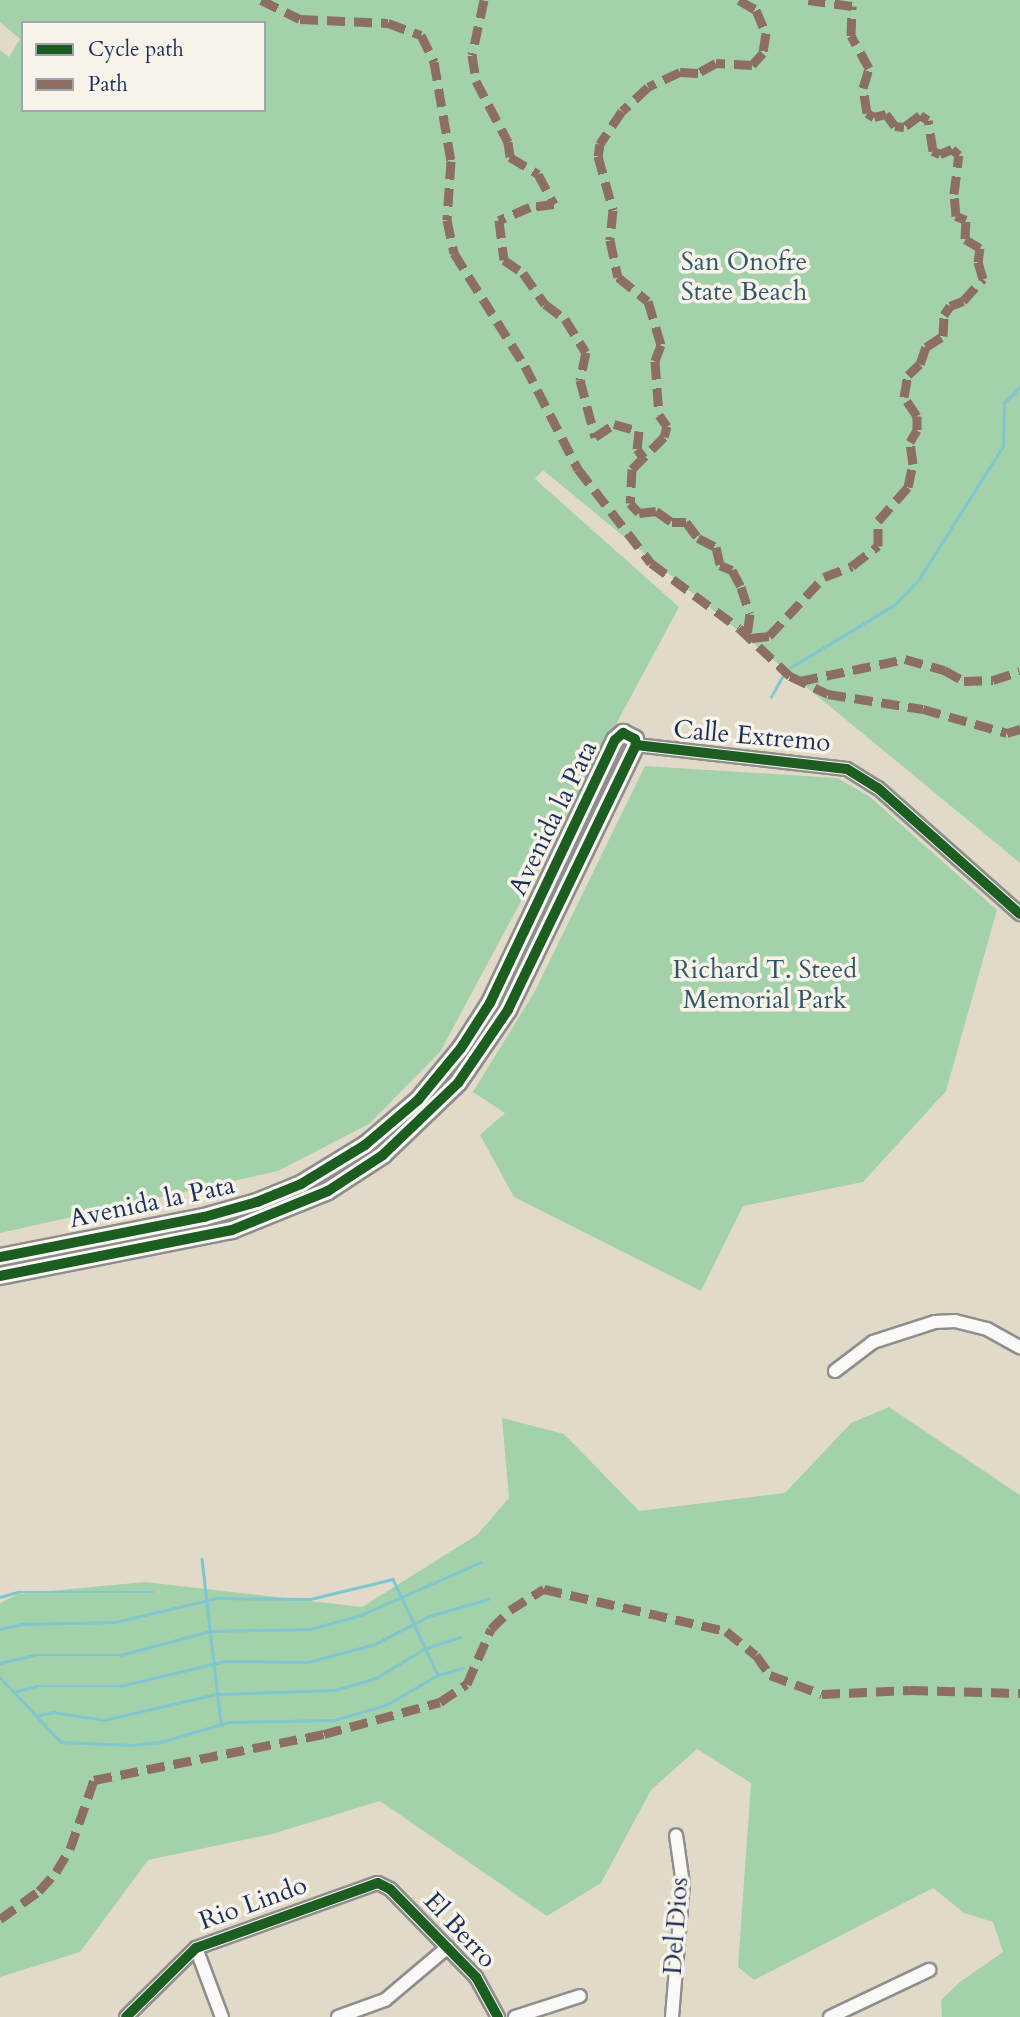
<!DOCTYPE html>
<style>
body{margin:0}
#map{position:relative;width:1020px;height:2017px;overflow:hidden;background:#e2dac8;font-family:Cardo,serif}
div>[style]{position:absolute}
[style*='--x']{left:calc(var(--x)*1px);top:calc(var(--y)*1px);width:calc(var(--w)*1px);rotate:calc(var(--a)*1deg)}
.green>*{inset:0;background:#a3d1aa}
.stream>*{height:2.5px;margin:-1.25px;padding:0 1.25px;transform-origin:1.25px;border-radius:1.25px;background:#80c6d0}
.roads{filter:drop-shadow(2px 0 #8e8e8d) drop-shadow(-2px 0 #8e8e8d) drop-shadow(0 2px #8e8e8d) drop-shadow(0 -2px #8e8e8d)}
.minor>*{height:12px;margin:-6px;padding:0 6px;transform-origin:6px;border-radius:6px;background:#fbf9f7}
.major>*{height:16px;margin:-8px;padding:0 8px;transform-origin:8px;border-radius:8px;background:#fbf9f7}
.quiet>*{height:9px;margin-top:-4.5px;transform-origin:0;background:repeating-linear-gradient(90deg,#8d6e63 0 18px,transparent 0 27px)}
.cycleway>*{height:10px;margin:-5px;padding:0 5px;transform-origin:5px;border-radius:5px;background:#1b5e20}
span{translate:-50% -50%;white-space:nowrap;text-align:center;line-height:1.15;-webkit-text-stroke:7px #f7f3e8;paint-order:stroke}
.park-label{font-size:26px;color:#30566b}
.street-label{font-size:26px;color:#1b2f5e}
.legend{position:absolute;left:21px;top:21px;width:245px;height:91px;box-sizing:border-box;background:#f7f3e8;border:2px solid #9fa5b1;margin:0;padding:9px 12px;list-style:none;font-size:21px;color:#1b2f5e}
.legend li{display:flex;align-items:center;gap:14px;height:35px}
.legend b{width:35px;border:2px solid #9fa5b1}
</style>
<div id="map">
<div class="green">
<div style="clip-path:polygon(evenodd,0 0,1020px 0,1020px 863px,543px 470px,535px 479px,679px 607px,440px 1052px,369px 1124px,278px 1171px,0 1233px,0 50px,9px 57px,20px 39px,0 22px,0 0,23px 23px,264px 23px,264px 110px,23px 110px,23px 23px)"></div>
<div style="clip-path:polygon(645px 766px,837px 778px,869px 796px,997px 910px,946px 1091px,863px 1182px,743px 1206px,701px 1291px,514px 1197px,480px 1135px,505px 1113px,473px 1092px,535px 991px)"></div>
<div style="clip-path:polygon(889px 1407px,1020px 1495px,1020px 2017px,942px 2017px,941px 2000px,960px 1982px,1003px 1952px,993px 1922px,964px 1913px,933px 1888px,754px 1980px,738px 1967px,751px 1783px,697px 1749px,651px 1790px,601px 1883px,547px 1916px,380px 1801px,272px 1834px,148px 1860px,80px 1952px,0 1977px,0 1603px,18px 1594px,145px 1582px,362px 1607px,477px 1535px,509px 1498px,502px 1418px,564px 1434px,639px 1511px,785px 1493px,851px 1423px)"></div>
</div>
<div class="stream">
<div style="--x:791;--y:667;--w:120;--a:-31"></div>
<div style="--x:894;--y:605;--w:36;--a:-46"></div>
<div style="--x:919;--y:579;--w:157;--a:-57.7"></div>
<div style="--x:1003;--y:446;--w:43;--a:-88.7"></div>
<div style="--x:1004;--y:403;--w:23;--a:-45"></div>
<div style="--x:771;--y:697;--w:25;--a:-61"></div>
<div style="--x:202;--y:1559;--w:166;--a:83.4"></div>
<div style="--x:0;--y:1597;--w:19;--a:-16"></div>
<div style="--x:18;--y:1592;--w:135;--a:0"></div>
<div style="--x:0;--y:1629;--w:22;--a:-13"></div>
<div style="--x:21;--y:1624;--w:94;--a:-1.2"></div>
<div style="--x:115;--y:1622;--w:105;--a:-13.2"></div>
<div style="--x:217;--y:1598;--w:93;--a:0.6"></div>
<div style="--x:310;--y:1599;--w:85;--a:-13.5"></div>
<div style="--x:393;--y:1579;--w:106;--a:64.9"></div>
<div style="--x:438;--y:1675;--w:26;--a:-16"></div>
<div style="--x:0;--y:1663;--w:36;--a:-13"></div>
<div style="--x:35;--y:1655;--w:85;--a:0"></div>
<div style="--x:120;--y:1655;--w:93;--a:-14.9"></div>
<div style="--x:210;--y:1631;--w:100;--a:-1.1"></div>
<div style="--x:310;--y:1629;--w:53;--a:-15.4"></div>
<div style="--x:361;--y:1615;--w:131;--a:-23.8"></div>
<div style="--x:0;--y:1677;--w:89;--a:46.8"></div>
<div style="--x:61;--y:1742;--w:70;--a:2.5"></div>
<div style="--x:131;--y:1745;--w:29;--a:-6"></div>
<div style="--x:160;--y:1742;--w:72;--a:-16.2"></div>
<div style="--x:229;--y:1722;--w:105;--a:-1.1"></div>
<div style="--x:334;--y:1720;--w:54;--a:-16.1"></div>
<div style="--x:386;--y:1705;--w:60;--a:-30"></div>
<div style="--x:14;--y:1692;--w:24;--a:-15"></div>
<div style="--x:37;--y:1686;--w:83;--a:0"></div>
<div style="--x:120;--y:1686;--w:109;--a:-13.3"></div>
<div style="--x:226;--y:1661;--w:82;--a:0.7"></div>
<div style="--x:308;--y:1662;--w:69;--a:-15"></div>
<div style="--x:375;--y:1644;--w:61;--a:-27.4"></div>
<div style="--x:429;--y:1616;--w:61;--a:-16.1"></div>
<div style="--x:36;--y:1716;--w:17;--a:-13"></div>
<div style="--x:53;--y:1712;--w:52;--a:8.9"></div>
<div style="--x:104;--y:1720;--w:116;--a:-13"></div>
<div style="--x:217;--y:1694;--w:118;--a:-1.9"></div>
<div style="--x:335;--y:1690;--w:43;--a:-16.3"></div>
<div style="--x:376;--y:1678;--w:58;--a:-31"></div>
<div style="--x:426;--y:1648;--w:36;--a:-18"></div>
</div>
<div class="roads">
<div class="minor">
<div style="--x:636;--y:745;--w:212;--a:6.5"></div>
<div style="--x:847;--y:769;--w:36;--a:32"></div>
<div style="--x:878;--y:788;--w:190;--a:41.6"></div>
<div style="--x:835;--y:1371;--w:48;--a:-37.3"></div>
<div style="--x:873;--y:1342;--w:65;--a:-17.9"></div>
<div style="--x:935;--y:1322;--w:20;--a:-3"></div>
<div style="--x:955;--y:1321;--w:33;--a:14"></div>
<div style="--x:987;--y:1329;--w:38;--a:29"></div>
<div style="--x:196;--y:1948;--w:74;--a:69.4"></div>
<div style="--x:126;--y:2017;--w:98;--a:-44.6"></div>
<div style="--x:196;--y:1948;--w:193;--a:-19.7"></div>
<div style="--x:378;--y:1883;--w:13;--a:27"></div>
<div style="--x:390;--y:1889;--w:123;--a:45.7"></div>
<div style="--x:476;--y:1977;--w:46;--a:61.2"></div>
<div style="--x:338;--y:2017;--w:50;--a:-19.9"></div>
<div style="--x:385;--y:2000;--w:82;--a:-40.1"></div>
<div style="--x:515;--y:2017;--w:68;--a:-17.9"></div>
<div style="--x:672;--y:2017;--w:133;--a:-85.3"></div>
<div style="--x:683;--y:1884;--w:49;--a:-98.1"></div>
<div style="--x:830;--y:2017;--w:110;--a:-25.4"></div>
</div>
<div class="major">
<div style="--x:0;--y:1257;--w:208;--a:-11.1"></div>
<div style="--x:204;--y:1217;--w:55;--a:-15.8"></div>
<div style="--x:257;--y:1202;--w:48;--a:-22.2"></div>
<div style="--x:301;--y:1184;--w:75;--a:-31.4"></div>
<div style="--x:365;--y:1145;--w:70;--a:-40.3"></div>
<div style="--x:418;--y:1100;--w:67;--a:-50.4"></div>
<div style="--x:461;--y:1048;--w:54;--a:-57.2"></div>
<div style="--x:490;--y:1003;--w:291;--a:-64.6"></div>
<div style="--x:615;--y:740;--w:11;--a:-41"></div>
<div style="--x:623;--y:733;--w:13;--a:27"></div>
<div style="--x:635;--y:739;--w:6;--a:81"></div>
<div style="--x:636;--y:745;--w:294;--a:115.8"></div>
<div style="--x:508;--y:1010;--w:88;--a:124.4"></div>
<div style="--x:458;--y:1083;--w:104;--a:136.2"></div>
<div style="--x:383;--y:1155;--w:66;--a:146.8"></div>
<div style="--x:328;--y:1191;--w:104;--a:157.9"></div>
<div style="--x:232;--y:1230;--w:237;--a:168.8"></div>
</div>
</div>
<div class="quiet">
<div style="--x:261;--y:0;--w:43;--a:26"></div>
<div style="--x:300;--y:19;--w:88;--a:2.6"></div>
<div style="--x:388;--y:23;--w:35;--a:20"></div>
<div style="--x:421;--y:35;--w:30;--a:64"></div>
<div style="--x:434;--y:62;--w:100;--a:80.3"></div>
<div style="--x:451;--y:161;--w:59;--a:93.9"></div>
<div style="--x:447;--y:220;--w:34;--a:78"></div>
<div style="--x:454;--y:253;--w:133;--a:57.9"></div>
<div style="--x:525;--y:366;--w:116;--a:62.8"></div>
<div style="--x:578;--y:469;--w:119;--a:52.2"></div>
<div style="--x:651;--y:563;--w:109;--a:36.5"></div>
<div style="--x:739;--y:628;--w:70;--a:43.3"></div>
<div style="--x:790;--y:676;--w:42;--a:25.3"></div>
<div style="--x:828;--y:694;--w:96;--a:9"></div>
<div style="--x:923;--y:709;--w:87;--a:15.9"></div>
<div style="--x:1007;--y:733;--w:14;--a:-17"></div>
<div style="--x:484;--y:0;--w:56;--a:102.3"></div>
<div style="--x:472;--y:55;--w:26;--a:81"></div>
<div style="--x:476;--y:81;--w:69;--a:62.3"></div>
<div style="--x:508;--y:142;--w:15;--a:82"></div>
<div style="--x:510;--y:157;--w:33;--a:31"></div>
<div style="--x:538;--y:174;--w:34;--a:62"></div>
<div style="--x:554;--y:204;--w:24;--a:173"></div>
<div style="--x:530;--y:207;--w:34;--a:157"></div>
<div style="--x:499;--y:220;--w:40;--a:82.9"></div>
<div style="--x:504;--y:260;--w:23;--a:34"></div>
<div style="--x:523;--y:273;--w:38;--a:55"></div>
<div style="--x:545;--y:304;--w:25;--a:37"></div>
<div style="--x:565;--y:319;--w:39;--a:58"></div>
<div style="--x:586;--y:352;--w:29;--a:102"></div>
<div style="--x:580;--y:380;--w:59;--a:75.3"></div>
<div style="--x:595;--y:437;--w:23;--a:-34"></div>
<div style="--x:614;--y:424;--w:26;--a:16"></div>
<div style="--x:639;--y:431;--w:18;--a:96"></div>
<div style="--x:637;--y:449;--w:11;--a:52"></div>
<div style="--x:739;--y:0;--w:20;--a:30"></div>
<div style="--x:756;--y:10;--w:25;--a:67"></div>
<div style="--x:766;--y:33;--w:20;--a:99"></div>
<div style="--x:763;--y:53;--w:16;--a:133"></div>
<div style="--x:752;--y:65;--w:36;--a:-177"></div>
<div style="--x:716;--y:63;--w:21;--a:151"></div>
<div style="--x:698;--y:73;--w:18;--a:-177"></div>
<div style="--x:680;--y:72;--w:35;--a:155"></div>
<div style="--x:648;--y:87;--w:35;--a:137"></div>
<div style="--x:622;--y:111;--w:40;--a:124"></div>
<div style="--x:600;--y:144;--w:12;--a:99"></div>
<div style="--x:598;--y:156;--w:56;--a:74.5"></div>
<div style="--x:613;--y:210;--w:30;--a:96"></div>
<div style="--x:610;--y:240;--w:38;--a:78"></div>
<div style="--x:618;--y:277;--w:38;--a:39"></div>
<div style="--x:648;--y:301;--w:46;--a:73.5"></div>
<div style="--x:661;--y:345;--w:17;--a:111"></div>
<div style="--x:655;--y:361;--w:54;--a:85.8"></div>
<div style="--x:659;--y:415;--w:14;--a:54"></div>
<div style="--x:667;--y:426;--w:11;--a:105"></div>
<div style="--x:664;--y:437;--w:45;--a:135"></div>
<div style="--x:632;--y:469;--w:34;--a:93"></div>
<div style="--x:630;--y:503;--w:13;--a:48"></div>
<div style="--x:639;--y:513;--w:17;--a:-7"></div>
<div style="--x:656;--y:511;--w:19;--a:35"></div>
<div style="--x:672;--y:522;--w:14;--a:0"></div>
<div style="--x:686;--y:522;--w:20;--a:53"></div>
<div style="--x:698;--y:538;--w:20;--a:27"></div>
<div style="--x:716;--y:547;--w:18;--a:77"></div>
<div style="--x:720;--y:565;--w:13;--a:23"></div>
<div style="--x:732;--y:570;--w:19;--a:62"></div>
<div style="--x:741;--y:587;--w:28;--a:72"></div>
<div style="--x:750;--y:614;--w:21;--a:98"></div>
<div style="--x:751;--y:638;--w:18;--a:-6"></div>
<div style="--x:769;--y:636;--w:81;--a:-47"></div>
<div style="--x:824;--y:577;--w:30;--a:-21"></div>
<div style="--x:852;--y:566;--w:33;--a:-38"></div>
<div style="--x:878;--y:546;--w:25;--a:-90"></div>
<div style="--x:878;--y:521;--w:45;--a:-48.6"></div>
<div style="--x:908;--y:487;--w:24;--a:-78"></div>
<div style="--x:913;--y:464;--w:22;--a:-98"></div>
<div style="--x:910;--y:442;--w:14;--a:-60"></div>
<div style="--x:917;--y:430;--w:14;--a:-90"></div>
<div style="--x:917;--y:416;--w:23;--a:-124"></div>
<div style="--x:904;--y:397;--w:22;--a:-80"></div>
<div style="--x:908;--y:375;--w:16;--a:-43"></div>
<div style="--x:920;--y:364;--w:18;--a:-71"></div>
<div style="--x:926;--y:347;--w:20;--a:-33"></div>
<div style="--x:943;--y:336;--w:21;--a:-87"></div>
<div style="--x:944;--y:315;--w:11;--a:-56"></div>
<div style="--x:950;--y:306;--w:14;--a:-21"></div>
<div style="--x:963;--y:301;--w:30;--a:-48"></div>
<div style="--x:983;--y:279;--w:18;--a:-106"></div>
<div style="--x:978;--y:262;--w:14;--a:-82"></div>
<div style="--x:980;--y:248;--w:17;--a:-149"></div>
<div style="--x:965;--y:239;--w:19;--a:-87"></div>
<div style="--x:966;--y:220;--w:11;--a:-158"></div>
<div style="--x:956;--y:216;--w:22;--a:-95"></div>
<div style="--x:954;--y:194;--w:39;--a:-83"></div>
<div style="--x:959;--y:155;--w:9;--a:-139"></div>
<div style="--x:952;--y:149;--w:13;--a:157"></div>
<div style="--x:940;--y:154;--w:8;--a:-157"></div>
<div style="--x:933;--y:151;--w:31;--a:-99"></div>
<div style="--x:928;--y:120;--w:9;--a:-148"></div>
<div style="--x:920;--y:115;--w:20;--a:143"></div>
<div style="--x:904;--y:127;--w:9;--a:-174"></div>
<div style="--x:895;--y:126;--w:15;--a:-127"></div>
<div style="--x:886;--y:114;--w:12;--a:166"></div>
<div style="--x:874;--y:117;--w:8;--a:-150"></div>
<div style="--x:867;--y:113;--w:25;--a:-99"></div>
<div style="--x:863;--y:88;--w:21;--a:-73"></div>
<div style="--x:869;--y:68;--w:37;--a:-119"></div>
<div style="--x:851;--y:36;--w:30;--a:-88"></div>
<div style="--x:852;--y:6;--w:44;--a:-172.2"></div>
<div style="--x:800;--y:681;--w:107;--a:-11.8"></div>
<div style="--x:905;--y:659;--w:41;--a:15.8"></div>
<div style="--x:944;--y:670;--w:23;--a:29"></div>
<div style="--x:964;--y:681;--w:29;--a:-2"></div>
<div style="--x:993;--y:680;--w:28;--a:-18"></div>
<div style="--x:0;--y:1919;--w:48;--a:-35.7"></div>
<div style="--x:39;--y:1891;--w:25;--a:-48"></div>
<div style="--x:56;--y:1872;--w:27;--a:-59"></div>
<div style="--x:70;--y:1849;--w:73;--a:-70.8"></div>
<div style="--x:94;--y:1780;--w:235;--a:-11.3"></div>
<div style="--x:324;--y:1734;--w:120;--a:-15.4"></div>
<div style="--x:440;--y:1702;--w:32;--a:-34"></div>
<div style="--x:467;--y:1684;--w:60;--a:-66.4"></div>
<div style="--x:491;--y:1629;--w:27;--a:-45"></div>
<div style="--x:510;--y:1610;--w:40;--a:-32"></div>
<div style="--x:544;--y:1589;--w:187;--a:13"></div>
<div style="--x:726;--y:1631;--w:38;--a:39"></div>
<div style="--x:756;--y:1655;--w:24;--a:55"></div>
<div style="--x:770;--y:1675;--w:55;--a:20.1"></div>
<div style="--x:822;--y:1694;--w:88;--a:-2.6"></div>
<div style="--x:910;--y:1690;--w:110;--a:1.6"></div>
</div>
<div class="cycleway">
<div style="--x:636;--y:745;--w:212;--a:6.5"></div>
<div style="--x:847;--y:769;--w:36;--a:32"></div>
<div style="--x:878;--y:788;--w:190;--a:41.6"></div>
<div style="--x:0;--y:1257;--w:208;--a:-11.1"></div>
<div style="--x:204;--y:1217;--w:55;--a:-15.8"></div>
<div style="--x:257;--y:1202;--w:48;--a:-22.2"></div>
<div style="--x:301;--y:1184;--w:75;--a:-31.4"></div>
<div style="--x:365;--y:1145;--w:70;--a:-40.3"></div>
<div style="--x:418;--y:1100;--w:67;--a:-50.4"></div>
<div style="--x:461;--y:1048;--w:54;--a:-57.2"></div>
<div style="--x:490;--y:1003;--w:291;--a:-64.6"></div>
<div style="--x:615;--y:740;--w:11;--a:-41"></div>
<div style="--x:623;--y:733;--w:13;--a:27"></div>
<div style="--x:635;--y:739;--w:6;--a:81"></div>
<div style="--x:636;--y:745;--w:294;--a:115.8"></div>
<div style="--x:508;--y:1010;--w:88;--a:124.4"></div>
<div style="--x:458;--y:1083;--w:104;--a:136.2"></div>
<div style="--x:383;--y:1155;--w:66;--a:146.8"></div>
<div style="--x:328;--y:1191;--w:104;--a:157.9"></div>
<div style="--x:232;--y:1230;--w:237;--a:168.8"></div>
<div style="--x:126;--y:2017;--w:98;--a:-44.6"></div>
<div style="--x:196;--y:1948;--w:193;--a:-19.7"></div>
<div style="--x:378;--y:1883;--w:13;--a:27"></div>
<div style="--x:390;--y:1889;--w:123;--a:45.7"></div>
<div style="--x:476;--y:1977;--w:46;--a:61.2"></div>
</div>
<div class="park-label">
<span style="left:744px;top:277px">San Onofre<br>State Beach</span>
<span style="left:765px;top:985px">Richard T. Steed<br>Memorial Park</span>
</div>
<div class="street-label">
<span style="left:752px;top:736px;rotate:5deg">Calle Extremo</span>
<span style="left:553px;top:818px;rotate:-64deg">Avenida la Pata</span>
<span style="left:152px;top:1202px;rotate:-12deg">Avenida la Pata</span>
<span style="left:253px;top:1903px;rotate:-20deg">Rio Lindo</span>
<span style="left:676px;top:1926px;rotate:-86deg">Del Dios</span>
<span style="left:460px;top:1930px;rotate:47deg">El Berro</span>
</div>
<ul class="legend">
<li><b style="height:9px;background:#1b5e20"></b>Cycle path</li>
<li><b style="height:9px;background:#8d6e63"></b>Path</li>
</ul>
</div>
